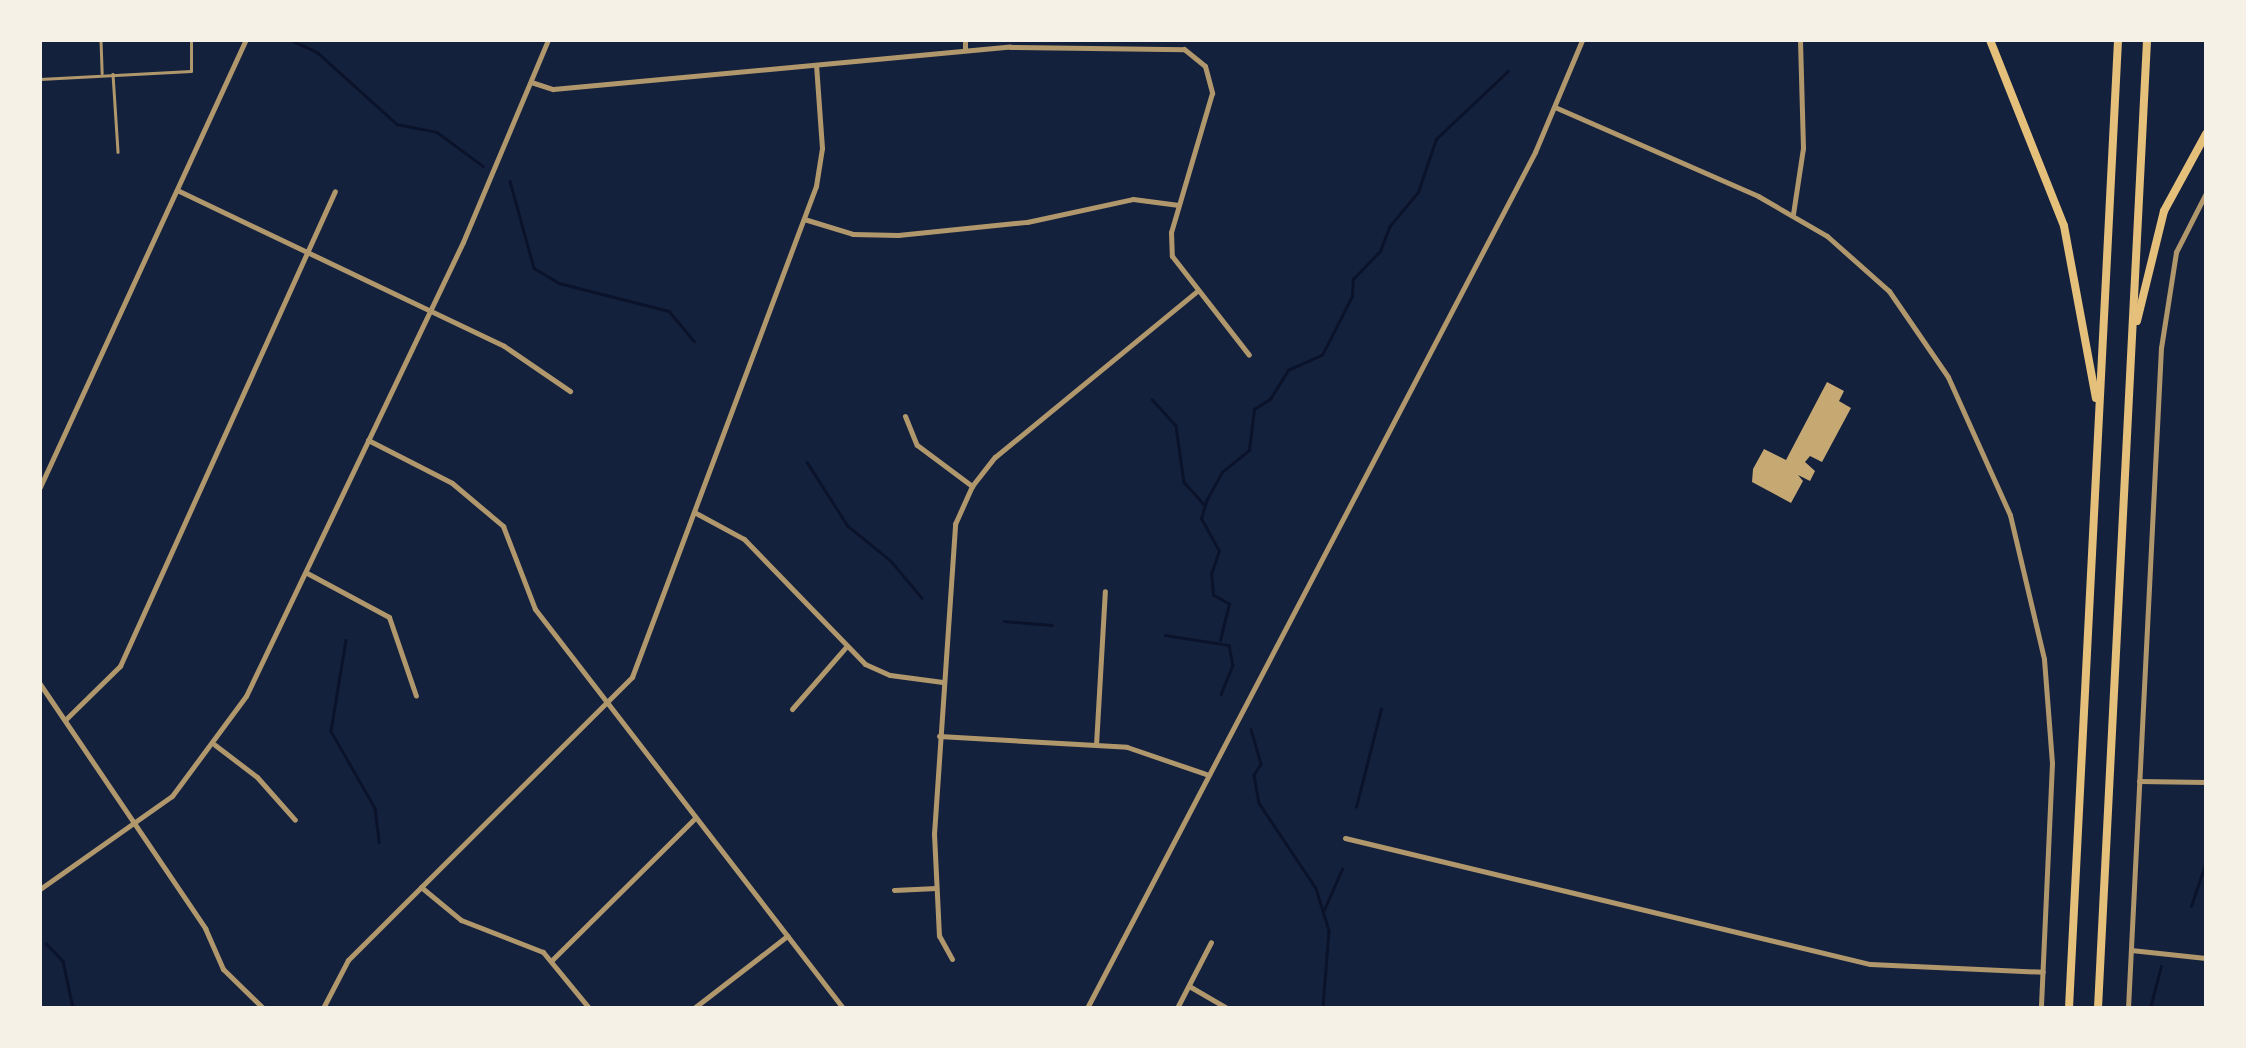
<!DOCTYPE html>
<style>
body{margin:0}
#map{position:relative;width:2246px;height:1048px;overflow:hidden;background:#14213d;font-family:Poppins,sans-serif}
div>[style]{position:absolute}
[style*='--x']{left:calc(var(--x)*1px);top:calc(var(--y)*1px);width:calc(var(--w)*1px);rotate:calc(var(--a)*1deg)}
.stream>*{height:2.5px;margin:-1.25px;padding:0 1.25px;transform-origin:1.25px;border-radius:1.25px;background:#0b132b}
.building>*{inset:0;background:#c6a872}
.service>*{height:2.5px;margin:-1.25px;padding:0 1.25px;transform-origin:1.25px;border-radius:1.25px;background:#b1986c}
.minor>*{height:5px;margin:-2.5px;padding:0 2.5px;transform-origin:2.5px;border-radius:2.5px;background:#b1986c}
.tertiary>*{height:5px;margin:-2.5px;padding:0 2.5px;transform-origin:2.5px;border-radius:2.5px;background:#b1986c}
.motorway>*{height:8px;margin:-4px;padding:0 4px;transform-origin:4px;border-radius:4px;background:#e5c07b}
span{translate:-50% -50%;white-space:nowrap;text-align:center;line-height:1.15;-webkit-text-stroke:9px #f6f1e7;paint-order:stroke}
.frame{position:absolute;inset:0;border:42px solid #f6f1e7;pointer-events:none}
</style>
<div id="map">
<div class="stream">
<div style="--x:291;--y:40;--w:29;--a:25"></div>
<div style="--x:317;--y:52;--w:108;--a:42"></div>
<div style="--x:397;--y:124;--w:41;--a:11.3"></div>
<div style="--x:437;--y:132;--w:57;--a:36.5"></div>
<div style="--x:510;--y:181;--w:90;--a:74.6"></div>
<div style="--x:534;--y:268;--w:29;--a:31"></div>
<div style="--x:559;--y:283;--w:114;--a:14.3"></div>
<div style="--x:669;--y:311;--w:39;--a:50"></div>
<div style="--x:1152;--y:399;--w:36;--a:48"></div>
<div style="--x:1176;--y:426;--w:57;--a:81.9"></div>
<div style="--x:1184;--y:482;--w:30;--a:48"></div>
<div style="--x:807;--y:462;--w:76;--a:57.4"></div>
<div style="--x:848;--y:526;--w:55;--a:39.1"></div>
<div style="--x:891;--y:561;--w:48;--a:50"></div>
<div style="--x:1004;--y:621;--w:48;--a:4.8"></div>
<div style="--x:1165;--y:635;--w:65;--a:8.9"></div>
<div style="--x:1229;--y:645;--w:20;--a:79"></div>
<div style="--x:1233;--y:665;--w:32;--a:112"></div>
<div style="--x:346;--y:640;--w:92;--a:99.4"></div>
<div style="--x:331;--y:731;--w:89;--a:60.3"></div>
<div style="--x:375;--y:808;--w:34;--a:83"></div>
<div style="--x:1220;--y:640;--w:37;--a:-76"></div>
<div style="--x:1229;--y:604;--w:18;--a:-151"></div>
<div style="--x:1213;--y:595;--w:21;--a:-95"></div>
<div style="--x:1211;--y:574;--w:24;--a:-71"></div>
<div style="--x:1219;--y:551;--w:37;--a:-119"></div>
<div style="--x:1201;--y:519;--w:19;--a:-74"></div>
<div style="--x:1206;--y:501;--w:33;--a:-61"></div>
<div style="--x:1222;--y:472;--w:35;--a:-39"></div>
<div style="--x:1249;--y:450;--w:41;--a:-83"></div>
<div style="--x:1254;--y:409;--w:19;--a:-32"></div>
<div style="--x:1270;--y:399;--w:34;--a:-58"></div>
<div style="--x:1288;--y:370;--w:37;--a:-24"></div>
<div style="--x:1322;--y:355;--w:66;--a:-63"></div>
<div style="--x:1352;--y:296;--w:17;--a:-87"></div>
<div style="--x:1353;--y:279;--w:39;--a:-46"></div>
<div style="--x:1380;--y:251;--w:26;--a:-69"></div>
<div style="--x:1389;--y:227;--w:45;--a:-50.4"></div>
<div style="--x:1418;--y:192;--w:56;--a:-71.2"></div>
<div style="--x:1436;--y:139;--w:99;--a:-43.4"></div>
<div style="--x:1251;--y:729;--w:36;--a:74"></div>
<div style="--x:1261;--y:764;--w:13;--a:122"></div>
<div style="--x:1254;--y:775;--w:28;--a:80"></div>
<div style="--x:1259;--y:803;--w:102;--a:56.2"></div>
<div style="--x:1316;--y:888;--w:24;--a:73"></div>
<div style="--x:1323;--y:911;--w:21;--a:73"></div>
<div style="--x:1329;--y:931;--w:77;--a:94.5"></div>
<div style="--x:1356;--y:807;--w:101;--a:-75.7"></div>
<div style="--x:2191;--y:906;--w:46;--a:-71.2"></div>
<div style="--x:1324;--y:910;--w:45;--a:-66.3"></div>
<div style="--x:46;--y:943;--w:25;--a:47"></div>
<div style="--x:63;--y:961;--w:48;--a:78"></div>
<div style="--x:2150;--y:1008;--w:43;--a:-75.3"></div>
</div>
<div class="building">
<div style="clip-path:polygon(1827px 382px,1844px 391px,1839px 401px,1851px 408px,1822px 462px,1810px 456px,1805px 462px,1815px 471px,1810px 481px,1798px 475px,1803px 481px,1791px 503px,1752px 482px,1753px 469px,1764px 449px,1786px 460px)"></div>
</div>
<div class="service">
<div style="--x:101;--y:40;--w:33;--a:88"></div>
<div style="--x:113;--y:74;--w:78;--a:86.3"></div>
<div style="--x:40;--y:79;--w:151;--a:-3"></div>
<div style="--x:191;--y:71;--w:31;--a:-90"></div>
</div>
<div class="minor">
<div style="--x:965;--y:40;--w:10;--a:90"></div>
<div style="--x:531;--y:82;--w:23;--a:18"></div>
<div style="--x:553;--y:89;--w:459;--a:-5.3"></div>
<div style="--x:1010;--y:47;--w:174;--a:0.7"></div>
<div style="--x:1184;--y:49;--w:27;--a:39"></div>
<div style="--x:1205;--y:66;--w:28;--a:75"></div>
<div style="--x:1212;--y:93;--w:145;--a:106.4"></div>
<div style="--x:1171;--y:232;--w:24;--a:88"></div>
<div style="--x:1172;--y:256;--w:125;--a:52.1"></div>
<div style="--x:177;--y:190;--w:362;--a:25.5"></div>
<div style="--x:504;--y:346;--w:80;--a:34.3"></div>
<div style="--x:804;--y:219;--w:51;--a:17"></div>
<div style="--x:853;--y:234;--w:45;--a:1.3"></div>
<div style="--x:898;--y:235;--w:130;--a:-5.8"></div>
<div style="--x:1027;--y:222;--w:108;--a:-12.2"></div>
<div style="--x:1133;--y:199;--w:46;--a:7.4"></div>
<div style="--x:905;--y:416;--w:31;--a:68"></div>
<div style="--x:917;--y:445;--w:69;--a:36.7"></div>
<div style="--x:368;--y:440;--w:94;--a:27.1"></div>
<div style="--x:452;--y:483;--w:67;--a:40.1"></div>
<div style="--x:503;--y:526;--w:89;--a:68.9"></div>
<div style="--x:535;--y:609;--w:504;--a:52.33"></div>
<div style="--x:40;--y:487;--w:492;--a:-65.3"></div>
<div style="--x:694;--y:512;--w:57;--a:28.4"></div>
<div style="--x:744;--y:539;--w:174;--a:45.9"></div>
<div style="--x:865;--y:664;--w:27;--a:24"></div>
<div style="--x:890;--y:675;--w:53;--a:7.5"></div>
<div style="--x:307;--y:573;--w:93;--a:28.2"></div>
<div style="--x:389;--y:617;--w:83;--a:71.1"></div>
<div style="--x:40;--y:684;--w:295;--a:55.9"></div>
<div style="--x:205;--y:928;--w:45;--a:66.3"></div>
<div style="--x:223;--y:969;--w:56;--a:44.3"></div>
<div style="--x:792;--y:709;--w:81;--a:-49"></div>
<div style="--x:66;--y:719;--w:76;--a:-44.5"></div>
<div style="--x:120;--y:666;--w:521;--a:-65.65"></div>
<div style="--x:939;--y:736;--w:188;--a:3.3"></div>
<div style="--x:1127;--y:747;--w:83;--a:18.9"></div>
<div style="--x:215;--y:745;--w:53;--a:37.3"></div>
<div style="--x:257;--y:777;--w:57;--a:48.5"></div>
<div style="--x:1096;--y:745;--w:154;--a:-86.7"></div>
<div style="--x:2139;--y:781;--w:67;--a:0.9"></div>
<div style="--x:1345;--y:838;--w:540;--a:13.5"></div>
<div style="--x:1870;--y:964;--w:173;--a:2.6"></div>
<div style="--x:421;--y:887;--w:52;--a:39.5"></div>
<div style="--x:461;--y:920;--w:88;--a:21.3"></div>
<div style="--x:543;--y:952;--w:72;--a:50.6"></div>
<div style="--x:40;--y:889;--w:161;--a:-35.2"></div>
<div style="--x:172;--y:796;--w:124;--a:-53.5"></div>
<div style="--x:246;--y:696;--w:503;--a:-64.45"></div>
<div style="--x:463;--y:242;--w:219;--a:-67.2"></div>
<div style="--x:894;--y:890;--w:42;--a:-2.7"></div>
<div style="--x:2131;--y:950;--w:75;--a:6.1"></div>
<div style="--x:952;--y:959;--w:26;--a:-119"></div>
<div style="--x:939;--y:936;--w:102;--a:-92.8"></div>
<div style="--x:934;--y:834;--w:311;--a:-86.1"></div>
<div style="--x:955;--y:524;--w:42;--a:-65.9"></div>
<div style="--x:972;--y:486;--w:37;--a:-52"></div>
<div style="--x:995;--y:457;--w:261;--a:-39.4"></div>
<div style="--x:552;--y:960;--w:202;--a:-44.8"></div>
<div style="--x:1189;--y:986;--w:44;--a:30.1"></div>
<div style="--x:323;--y:1008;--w:54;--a:-62.5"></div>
<div style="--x:348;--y:960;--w:401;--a:-44.9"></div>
<div style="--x:632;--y:677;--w:524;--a:-69.46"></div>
<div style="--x:816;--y:186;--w:38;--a:-81"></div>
<div style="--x:822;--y:148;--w:83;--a:-94.1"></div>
<div style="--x:694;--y:1008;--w:118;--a:-37.7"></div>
<div style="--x:1177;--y:1008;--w:74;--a:-62.7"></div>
</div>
<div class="tertiary">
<div style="--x:1557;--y:108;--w:219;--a:23.6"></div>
<div style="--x:1758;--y:196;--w:80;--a:30.1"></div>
<div style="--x:1827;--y:236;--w:83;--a:41.6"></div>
<div style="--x:1889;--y:291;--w:104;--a:55.5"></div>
<div style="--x:1948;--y:377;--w:151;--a:65.8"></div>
<div style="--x:2010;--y:515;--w:148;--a:76.7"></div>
<div style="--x:2044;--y:659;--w:104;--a:85.6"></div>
<div style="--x:2052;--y:763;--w:245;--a:92.6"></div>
<div style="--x:1793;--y:214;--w:67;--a:-81.4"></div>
<div style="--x:1803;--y:148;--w:108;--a:-91.6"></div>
<div style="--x:1087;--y:1008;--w:966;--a:-62.37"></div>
<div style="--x:1535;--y:152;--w:121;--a:-67.2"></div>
<div style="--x:2128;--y:1008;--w:661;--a:-87.14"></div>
<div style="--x:2161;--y:348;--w:97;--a:-81.1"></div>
<div style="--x:2176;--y:252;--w:66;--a:-63"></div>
</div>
<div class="motorway">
<div style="--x:1990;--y:40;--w:200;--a:68.3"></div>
<div style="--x:2064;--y:226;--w:175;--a:79.5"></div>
<div style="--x:2137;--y:321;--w:113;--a:-76.2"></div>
<div style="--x:2164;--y:211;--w:88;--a:-61.4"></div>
<div style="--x:2069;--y:1008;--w:969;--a:-87.1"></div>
<div style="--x:2098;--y:1008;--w:969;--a:-87.1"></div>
</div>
<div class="frame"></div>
</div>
